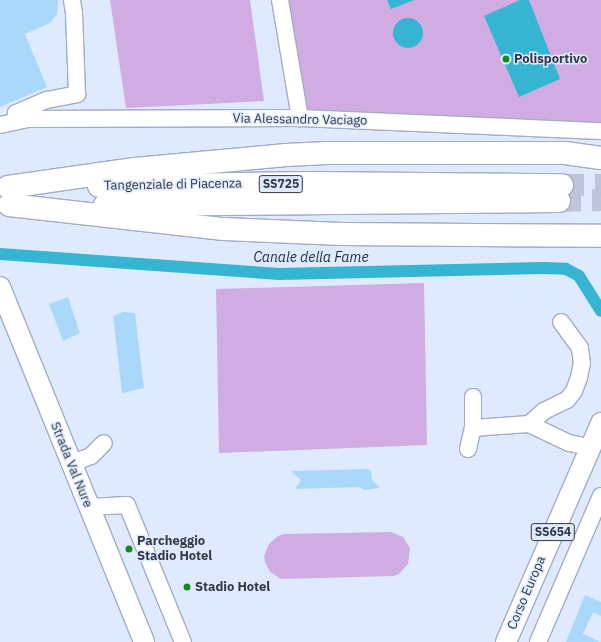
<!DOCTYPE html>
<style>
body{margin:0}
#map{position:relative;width:601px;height:642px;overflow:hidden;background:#e0eaff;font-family:"IBM Plex Sans",sans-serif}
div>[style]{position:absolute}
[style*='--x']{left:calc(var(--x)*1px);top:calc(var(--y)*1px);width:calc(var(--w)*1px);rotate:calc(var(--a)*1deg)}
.green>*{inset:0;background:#d0ace3}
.water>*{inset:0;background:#35b5d2}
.round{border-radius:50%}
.canal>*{height:12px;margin:-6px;padding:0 6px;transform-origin:6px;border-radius:6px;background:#35b5d2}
.building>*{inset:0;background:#a9d8fb}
.highway-tunnel>*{height:22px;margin-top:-11px;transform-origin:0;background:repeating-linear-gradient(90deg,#bdc6d9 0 22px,transparent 0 33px)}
.roads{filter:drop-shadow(1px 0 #a1adc5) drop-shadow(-1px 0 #a1adc5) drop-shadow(0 1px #a1adc5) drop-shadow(0 -1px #a1adc5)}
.minor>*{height:16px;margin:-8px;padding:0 8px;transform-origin:8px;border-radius:8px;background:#fff}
.major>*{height:20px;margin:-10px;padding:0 10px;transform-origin:10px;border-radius:10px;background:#fff}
.highway>*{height:22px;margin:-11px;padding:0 11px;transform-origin:11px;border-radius:11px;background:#fff}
.dots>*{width:11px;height:11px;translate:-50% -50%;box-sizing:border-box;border:2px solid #e0eaff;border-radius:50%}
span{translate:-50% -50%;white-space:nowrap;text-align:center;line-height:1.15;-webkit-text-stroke:3px #e0eaff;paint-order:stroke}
.shield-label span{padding:1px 3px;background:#e0eaff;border:1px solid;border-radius:3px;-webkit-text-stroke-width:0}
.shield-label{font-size:12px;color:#333842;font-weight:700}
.poi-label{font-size:13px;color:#333842;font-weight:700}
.left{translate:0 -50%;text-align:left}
.street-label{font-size:13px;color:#333842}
.water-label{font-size:14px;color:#1a2f35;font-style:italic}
</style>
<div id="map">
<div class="green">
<div style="clip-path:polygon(110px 0,250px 0,264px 101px,126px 108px)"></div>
<div style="clip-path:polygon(283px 0,601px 0,601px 127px,305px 117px)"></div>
<div style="clip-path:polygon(424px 283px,427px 445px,219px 453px,216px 289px)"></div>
<div style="clip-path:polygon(391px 532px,403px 537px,410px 548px,408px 564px,399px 574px,394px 576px,281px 579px,270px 572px,265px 562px,264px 556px,269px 544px,278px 536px,284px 534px)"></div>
</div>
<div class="water">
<div style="clip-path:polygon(387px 0,414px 0,391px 9px)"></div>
<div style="clip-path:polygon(520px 0,529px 0,560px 79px,519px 97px,484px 16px)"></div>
<div class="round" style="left:393px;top:18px;width:30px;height:30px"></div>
</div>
<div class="canal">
<div style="--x:0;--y:254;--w:280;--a:4.1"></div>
<div style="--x:279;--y:274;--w:264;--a:-1.3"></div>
<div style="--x:543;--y:268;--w:23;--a:2"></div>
<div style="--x:566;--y:269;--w:15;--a:28"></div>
<div style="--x:579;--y:276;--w:41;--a:57.8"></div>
</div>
<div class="building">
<div style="clip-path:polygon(0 0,58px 0,58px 5px,57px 14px,50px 23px,25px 34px,47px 87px,0 107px)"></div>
<div style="clip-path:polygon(68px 297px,80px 333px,63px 341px,49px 304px)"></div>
<div style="clip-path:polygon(123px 312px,135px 313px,144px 388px,122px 393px,113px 316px)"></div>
<div style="clip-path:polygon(368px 469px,371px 471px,372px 480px,380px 488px,365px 490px,359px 487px,295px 489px,301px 480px,291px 471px)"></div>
<div style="clip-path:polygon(585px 595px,601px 602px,601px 616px,593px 612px,583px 634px,601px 642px,566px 642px)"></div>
</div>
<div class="highway-tunnel">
<div style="--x:562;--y:185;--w:39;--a:0"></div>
<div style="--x:559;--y:201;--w:42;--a:-1.4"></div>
</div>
<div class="roads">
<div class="minor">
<div style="--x:280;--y:0;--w:120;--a:80.4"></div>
<div style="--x:15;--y:122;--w:9;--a:-84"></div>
<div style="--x:16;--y:113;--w:34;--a:-23"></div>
<div style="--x:47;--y:100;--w:31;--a:-11"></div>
<div style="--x:77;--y:94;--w:81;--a:-92.1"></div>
<div style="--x:74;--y:13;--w:13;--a:-99"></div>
<div style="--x:0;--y:125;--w:29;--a:-12"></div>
<div style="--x:28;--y:119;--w:272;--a:-0.2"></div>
<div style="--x:300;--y:118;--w:301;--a:2.5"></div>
<div style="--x:473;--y:397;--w:31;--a:90"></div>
<div style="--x:529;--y:424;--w:20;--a:-41"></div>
<div style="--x:544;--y:411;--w:25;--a:-26"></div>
<div style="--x:567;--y:400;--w:11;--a:-52"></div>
<div style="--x:574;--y:391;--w:15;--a:-70"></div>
<div style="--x:579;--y:377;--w:14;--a:-78"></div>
<div style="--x:582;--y:363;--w:15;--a:-98"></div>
<div style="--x:580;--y:348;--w:32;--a:-126"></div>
<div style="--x:468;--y:449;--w:22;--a:-77"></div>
<div style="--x:473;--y:428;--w:56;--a:-4.1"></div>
<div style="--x:529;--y:424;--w:44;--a:25.4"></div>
<div style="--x:569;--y:443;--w:21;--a:11"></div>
<div style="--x:70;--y:464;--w:22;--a:-21"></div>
<div style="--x:91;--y:456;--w:18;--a:-45"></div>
<div style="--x:88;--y:507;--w:39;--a:-3"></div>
<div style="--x:127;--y:505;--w:148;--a:67.8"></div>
<div style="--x:538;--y:642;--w:159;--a:-66.7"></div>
</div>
<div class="major">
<div style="--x:0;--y:287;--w:383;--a:67.9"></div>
<div style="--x:506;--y:642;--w:239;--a:-66.5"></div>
</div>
<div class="highway">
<div style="--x:99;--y:186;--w:209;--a:-0.8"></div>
<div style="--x:308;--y:183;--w:254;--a:0.5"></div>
<div style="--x:8;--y:187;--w:128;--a:-8.1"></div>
<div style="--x:135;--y:169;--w:152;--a:-5.3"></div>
<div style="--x:286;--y:155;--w:42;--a:-2.7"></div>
<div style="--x:328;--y:153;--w:237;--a:0"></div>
<div style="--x:565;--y:153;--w:36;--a:8"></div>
<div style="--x:9;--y:205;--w:216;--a:6.4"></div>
<div style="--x:224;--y:229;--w:117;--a:2.4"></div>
<div style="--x:341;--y:234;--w:260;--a:0.4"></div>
<div style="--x:105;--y:205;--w:454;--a:-0.5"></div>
</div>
</div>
<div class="dots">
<div style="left:506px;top:59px;background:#118e1a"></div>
<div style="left:129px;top:549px;background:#118e1a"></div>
<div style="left:187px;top:587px;background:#118e1a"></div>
</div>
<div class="shield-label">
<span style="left:281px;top:184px">SS725</span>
<span style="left:553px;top:532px">SS654</span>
</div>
<div class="poi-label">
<span class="left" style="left:514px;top:59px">Polisportivo</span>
<span class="left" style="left:137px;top:549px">Parcheggio<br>Stadio Hotel</span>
<span class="left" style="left:195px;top:587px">Stadio Hotel</span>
</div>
<div class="street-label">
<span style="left:300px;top:120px;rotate:1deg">Via Alessandro Vaciago</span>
<span style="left:173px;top:185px;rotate:-1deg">Tangenziale di Piacenza</span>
<span style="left:71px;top:465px;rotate:68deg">Strada Val Nure</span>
<span style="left:527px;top:593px;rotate:-67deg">Corso Europa</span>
</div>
<div class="water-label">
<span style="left:311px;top:257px">Canale della Fame</span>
</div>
</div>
